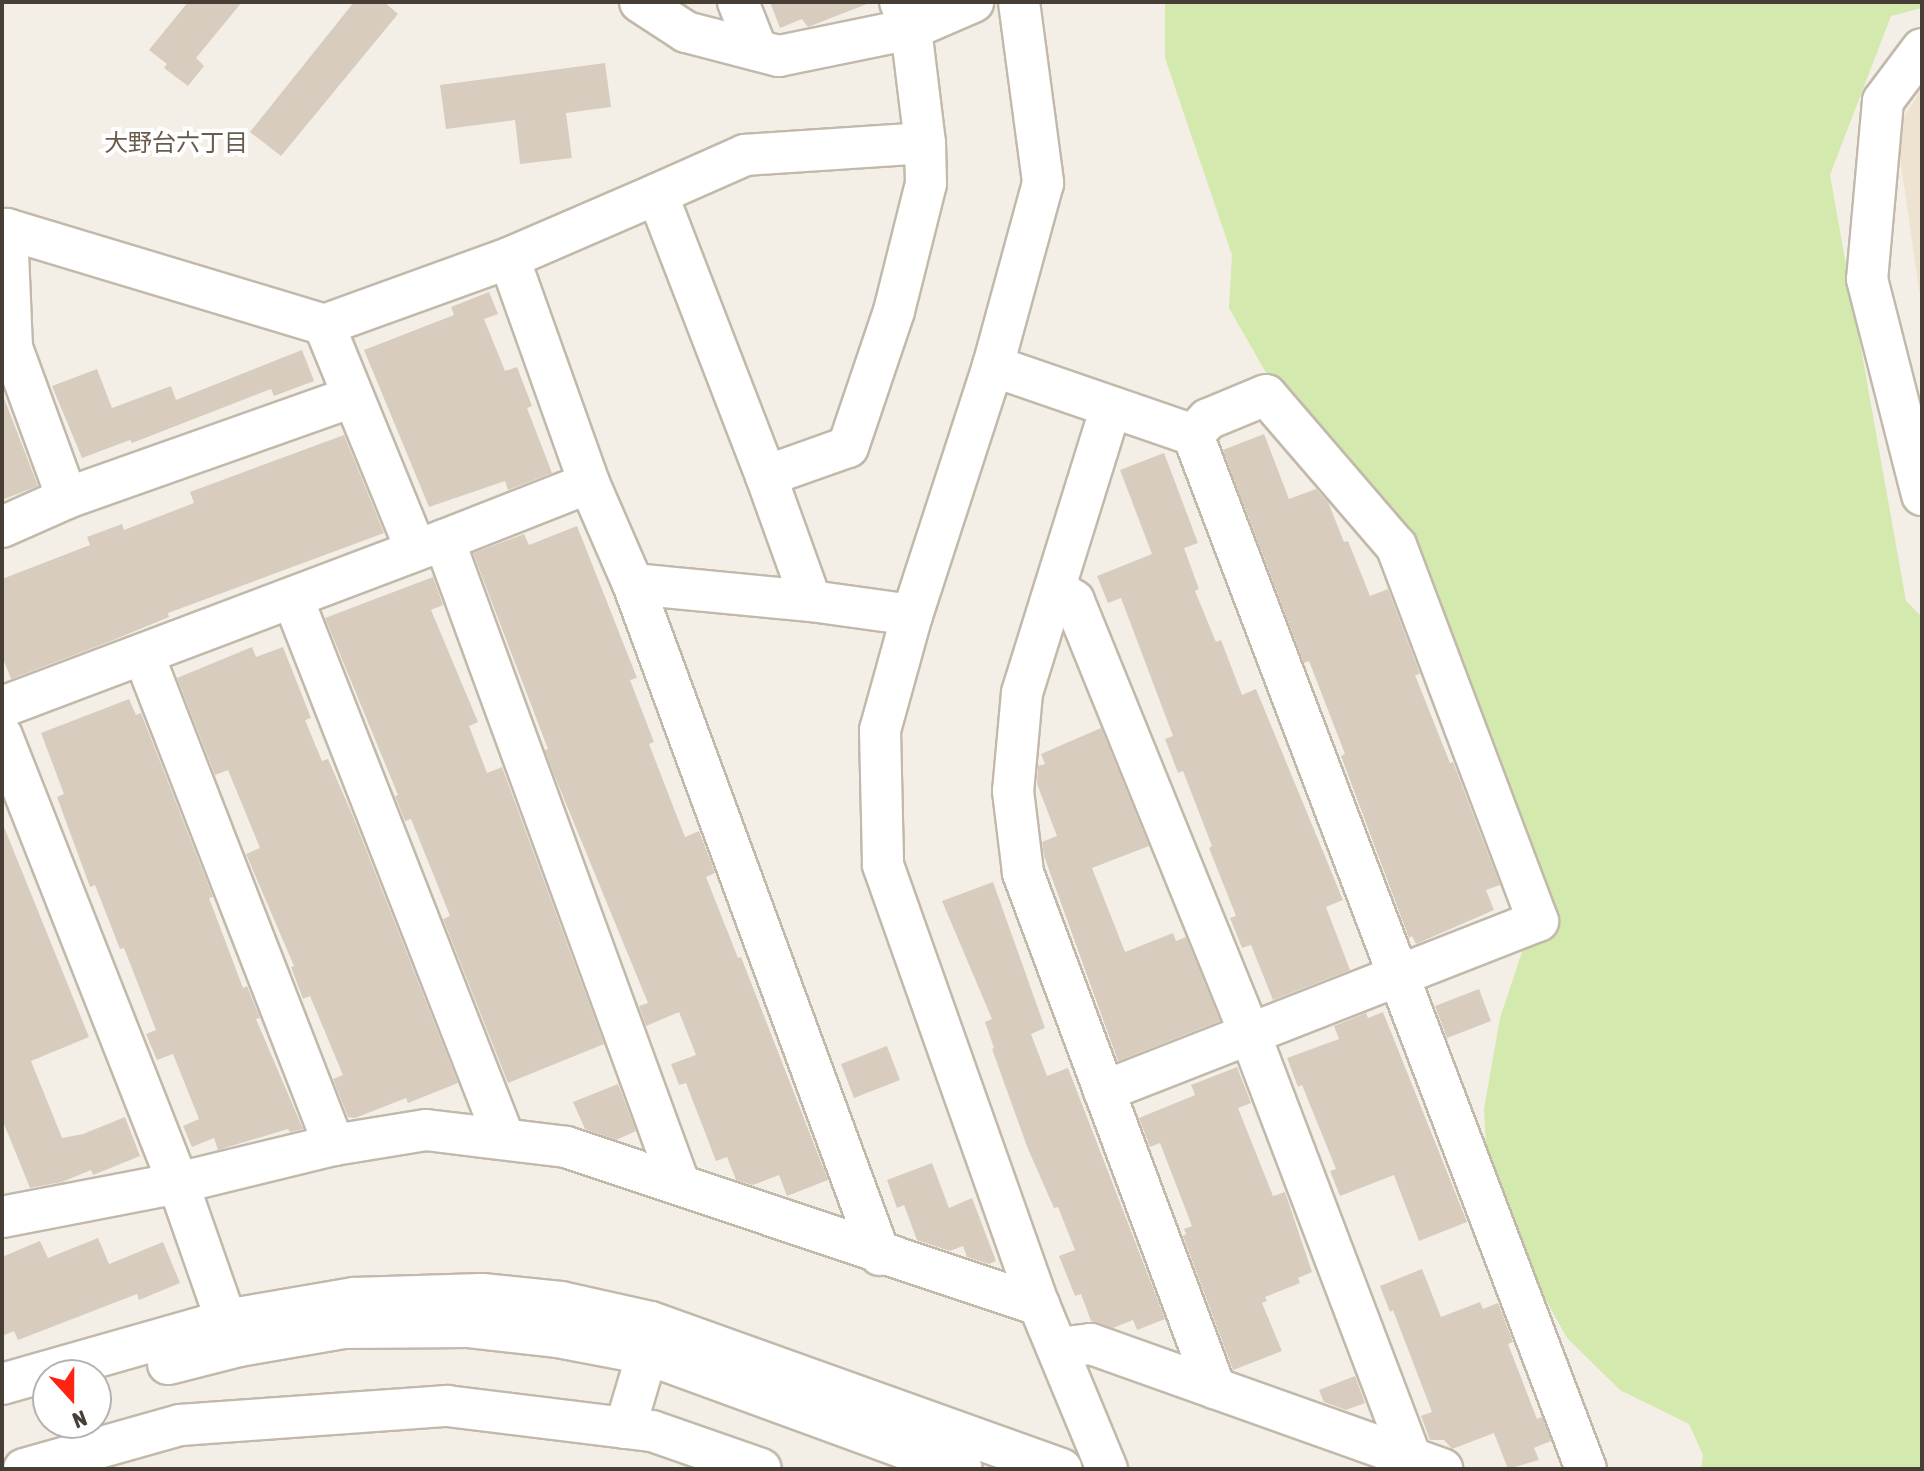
<!DOCTYPE html>
<meta charset="utf-8">
<style>
body{margin:0}
#map{position:relative;width:1924px;height:1471px;overflow:hidden;background:#f4efe6;font-family:"Asap Condensed","Noto Sans JP",sans-serif}
div>[style]{position:absolute}
[style*='--x']{left:calc(var(--x)*1px);top:calc(var(--y)*1px);width:calc(var(--w)*1px);rotate:calc(var(--a)*1deg)}
.education>*{inset:0;background:#ede3d0}
.green>*{inset:0;background:#d3e9ae}
.building>*{inset:0;background:#d8ccbe}
.roads{filter:drop-shadow(2px 0 #c2b9ab) drop-shadow(-2px 0 #c2b9ab) drop-shadow(0 2px #c2b9ab) drop-shadow(0 -2px #c2b9ab)}
.minor>*{height:40px;margin:-20px;padding:0 20px;transform-origin:20px;border-radius:20px;background:#fff}
span{translate:-50% -50%;white-space:nowrap;text-align:center;line-height:1.15;-webkit-text-stroke:8px #fff;paint-order:stroke}
.neighbourhood-label{font-size:24px;color:#6a5c4c}
.frame{position:absolute;inset:0;border:4px solid #473e35;pointer-events:none}
.north{position:absolute;left:32px;top:1359px;width:80px;height:80px;box-sizing:border-box;background:#fff;border:2px solid #b5b2ae;border-radius:50%;rotate:159deg;font-size:22px;font-weight:700;line-height:32px;text-align:center;color:#473e35}
.north::after{content:'';display:block;margin:auto;width:28px;height:36px;background:#ff2412;clip-path:polygon(50% 0,100% 100%,50% 72%,0 100%)}
</style>
<div id="map">
<div class="education">
<div style="clip-path:polygon(1922px 88px,1922px 310px,1896px 130px)"></div>
</div>
<div class="green">
<div style="clip-path:polygon(1165px 2px,1922px 2px,1922px 8px,1891px 16px,1830px 175px,1906px 601px,1922px 617px,1922px 1469px,1701px 1469px,1703px 1455px,1689px 1424px,1620px 1390px,1567px 1338px,1489px 1198px,1484px 1109px,1500px 1018px,1536px 910px,1514px 801px,1445px 639px,1377px 506px,1265px 371px,1229px 308px,1232px 255px,1165px 58px)"></div>
</div>
<div class="building">
<div style="clip-path:polygon(188px 2px,242px 2px,196px 58px,204px 66px,188px 86px,164px 68px,167px 64px,149px 50px)"></div>
<div style="clip-path:polygon(354px 2px,384px 2px,398px 14px,281px 156px,250px 132px)"></div>
<div style="clip-path:polygon(770px 2px,866px 2px,867px 4px,808px 27px,802px 19px,780px 28px)"></div>
<div style="clip-path:polygon(605px 63px,611px 107px,566px 113px,572px 158px,520px 164px,515px 120px,446px 129px,440px 85px)"></div>
<div style="clip-path:polygon(489px 292px,498px 314px,484px 319px,505px 371px,517px 367px,532px 406px,527px 408px,552px 473px,508px 490px,505px 481px,429px 507px,364px 350px,454px 315px,451px 307px)"></div>
<div style="clip-path:polygon(302px 350px,314px 381px,274px 396px,271px 389px,132px 443px,130px 440px,82px 458px,52px 386px,97px 369px,112px 408px,171px 386px,176px 400px)"></div>
<div style="clip-path:polygon(2px 393px,38px 486px,2px 500px)"></div>
<div style="clip-path:polygon(1264px 434px,1289px 499px,1316px 489px,1328px 502px,1344px 542px,1348px 541px,1370px 596px,1388px 589px,1420px 674px,1415px 675px,1450px 763px,1453px 762px,1500px 885px,1486px 890px,1494px 910px,1416px 944px,1412px 936px,1409px 938px,1341px 756px,1345px 754px,1309px 661px,1304px 663px,1223px 450px)"></div>
<div style="clip-path:polygon(344px 435px,384px 533px,168px 613px,169px 617px,111px 641px,11px 679px,2px 656px,2px 579px,90px 545px,87px 537px,122px 524px,124px 530px,194px 503px,190px 492px)"></div>
<div style="clip-path:polygon(1164px 453px,1198px 543px,1184px 548px,1199px 589px,1195px 591px,1216px 642px,1221px 640px,1242px 695px,1256px 689px,1343px 900px,1326px 907px,1350px 970px,1273px 1000px,1251px 945px,1242px 948px,1230px 918px,1236px 916px,1209px 848px,1212px 846px,1183px 771px,1178px 773px,1165px 739px,1173px 736px,1121px 598px,1108px 603px,1097px 576px,1152px 554px,1120px 470px)"></div>
<div style="clip-path:polygon(577px 526px,637px 678px,630px 680px,654px 742px,649px 744px,685px 837px,699px 831px,715px 873px,706px 877px,738px 958px,741px 957px,828px 1180px,787px 1196px,779px 1175px,753px 1185px,736px 1180px,727px 1157px,716px 1161px,686px 1083px,679px 1085px,671px 1064px,696px 1055px,679px 1012px,646px 1026px,639px 1006px,648px 1003px,553px 772px,545px 750px,548px 749px,473px 553px,524px 534px,529px 545px)"></div>
<div style="clip-path:polygon(433px 577px,443px 605px,431px 610px,478px 722px,469px 726px,487px 773px,502px 767px,604px 1044px,508px 1083px,443px 919px,450px 916px,411px 819px,405px 821px,395px 796px,398px 795px,325px 618px)"></div>
<div style="clip-path:polygon(252px 647px,256px 657px,283px 647px,311px 718px,305px 720px,322px 761px,328px 759px,352px 814px,458px 1083px,408px 1103px,406px 1098px,355px 1118px,348px 1117px,333px 1079px,343px 1075px,310px 996px,303px 999px,291px 967px,294px 966px,246px 854px,260px 848px,228px 770px,215px 775px,177px 678px)"></div>
<div style="clip-path:polygon(129px 699px,136px 715px,141px 713px,213px 897px,209px 898px,243px 988px,247px 986px,260px 1018px,256px 1019px,303px 1129px,290px 1132px,288px 1129px,218px 1150px,214px 1138px,192px 1147px,183px 1126px,199px 1119px,173px 1054px,157px 1060px,146px 1034px,156px 1030px,124px 948px,120px 949px,95px 885px,90px 887px,57px 797px,64px 794px,41px 733px)"></div>
<div style="clip-path:polygon(1101px 728px,1149px 846px,1092px 868px,1125px 952px,1173px 933px,1176px 941px,1186px 937px,1220px 1021px,1118px 1061px,1044px 856px,1042px 842px,1057px 836px,1037px 784px,1038px 766px,1045px 764px,1041px 754px)"></div>
<div style="clip-path:polygon(2px 822px,89px 1037px,31px 1061px,62px 1138px,83px 1134px,125px 1117px,140px 1156px,93px 1175px,91px 1170px,62px 1182px,30px 1188px,2px 1119px)"></div>
<div style="clip-path:polygon(993px 882px,1045px 1028px,1031px 1034px,1047px 1076px,1068px 1068px,1165px 1319px,1137px 1330px,1133px 1320px,1113px 1328px,1091px 1321px,1081px 1294px,1075px 1296px,1059px 1256px,1075px 1250px,1058px 1207px,1054px 1208px,1028px 1149px,992px 1049px,994px 1048px,985px 1022px,992px 1019px,942px 901px)"></div>
<div style="clip-path:polygon(1479px 989px,1491px 1021px,1447px 1038px,1435px 1006px)"></div>
<div style="clip-path:polygon(1383px 1012px,1467px 1222px,1419px 1241px,1394px 1175px,1340px 1196px,1330px 1171px,1336px 1169px,1302px 1085px,1298px 1087px,1287px 1058px,1339px 1039px,1334px 1026px,1366px 1013px,1368px 1018px)"></div>
<div style="clip-path:polygon(887px 1046px,900px 1080px,854px 1098px,841px 1064px)"></div>
<div style="clip-path:polygon(1237px 1067px,1251px 1103px,1238px 1108px,1273px 1196px,1285px 1192px,1312px 1272px,1298px 1278px,1300px 1283px,1265px 1297px,1267px 1301px,1262px 1303px,1282px 1351px,1233px 1370px,1183px 1236px,1186px 1234px,1184px 1229px,1192px 1226px,1160px 1143px,1150px 1147px,1139px 1118px,1195px 1095px,1191px 1085px)"></div>
<div style="clip-path:polygon(618px 1084px,636px 1131px,616px 1140px,585px 1129px,573px 1102px)"></div>
<div style="clip-path:polygon(932px 1163px,949px 1208px,972px 1198px,996px 1261px,989px 1264px,967px 1257px,963px 1246px,950px 1251px,917px 1240px,904px 1205px,897px 1208px,887px 1180px)"></div>
<div style="clip-path:polygon(98px 1238px,109px 1264px,163px 1242px,180px 1283px,139px 1300px,137px 1294px,18px 1340px,14px 1331px,2px 1336px,2px 1257px,40px 1241px,48px 1258px)"></div>
<div style="clip-path:polygon(1422px 1269px,1441px 1317px,1480px 1302px,1483px 1309px,1498px 1303px,1513px 1342px,1508px 1344px,1537px 1419px,1542px 1417px,1551px 1441px,1534px 1448px,1539px 1460px,1508px 1469px,1494px 1433px,1452px 1449px,1444px 1440px,1430px 1440px,1421px 1416px,1432px 1412px,1393px 1310px,1390px 1312px,1380px 1286px)"></div>
<div style="clip-path:polygon(1355px 1376px,1365px 1403px,1346px 1410px,1324px 1402px,1319px 1390px)"></div>
</div>
<div class="roads">
<div class="minor">
<div style="--x:640;--y:2;--w:55;--a:33.1"></div>
<div style="--x:686;--y:32;--w:96;--a:14.5"></div>
<div style="--x:779;--y:56;--w:135;--a:-11.6"></div>
<div style="--x:911;--y:29;--w:68;--a:-23.5"></div>
<div style="--x:738;--y:2;--w:52;--a:68.4"></div>
<div style="--x:1019;--y:2;--w:183;--a:82.4"></div>
<div style="--x:1043;--y:183;--w:190;--a:105.3"></div>
<div style="--x:993;--y:366;--w:262;--a:108"></div>
<div style="--x:912;--y:615;--w:119;--a:105.5"></div>
<div style="--x:880;--y:730;--w:135;--a:88.7"></div>
<div style="--x:883;--y:865;--w:467;--a:70.5"></div>
<div style="--x:1039;--y:1305;--w:178;--a:67.5"></div>
<div style="--x:1922;--y:49;--w:65;--a:126.9"></div>
<div style="--x:1883;--y:101;--w:179;--a:95.1"></div>
<div style="--x:1867;--y:279;--w:223;--a:75.7"></div>
<div style="--x:657;--y:194;--w:161;--a:156.6"></div>
<div style="--x:509;--y:258;--w:239;--a:70.4"></div>
<div style="--x:589;--y:483;--w:110;--a:66.5"></div>
<div style="--x:633;--y:584;--w:715;--a:69.79"></div>
<div style="--x:993;--y:366;--w:212;--a:19"></div>
<div style="--x:1193;--y:435;--w:1106;--a:69.19"></div>
<div style="--x:1111;--y:407;--w:300;--a:107.3"></div>
<div style="--x:1022;--y:693;--w:98;--a:95.2"></div>
<div style="--x:1013;--y:791;--w:83;--a:83"></div>
<div style="--x:1023;--y:873;--w:550;--a:69.55"></div>
<div style="--x:766;--y:476;--w:302;--a:-111.1"></div>
<div style="--x:657;--y:194;--w:96;--a:-23.9"></div>
<div style="--x:745;--y:155;--w:180;--a:-3.8"></div>
<div style="--x:589;--y:483;--w:156;--a:158.5"></div>
<div style="--x:444;--y:540;--w:685;--a:69.92"></div>
<div style="--x:67;--y:498;--w:160;--a:-110.1"></div>
<div style="--x:12;--y:348;--w:119;--a:-92.4"></div>
<div style="--x:7;--y:229;--w:331;--a:16.8"></div>
<div style="--x:2;--y:527;--w:71;--a:-24"></div>
<div style="--x:67;--y:498;--w:303;--a:-19.5"></div>
<div style="--x:416;--y:550;--w:243;--a:-112.2"></div>
<div style="--x:324;--y:325;--w:197;--a:-19.9"></div>
<div style="--x:633;--y:584;--w:179;--a:5.5"></div>
<div style="--x:811;--y:601;--w:102;--a:7.9"></div>
<div style="--x:1055;--y:588;--w:23;--a:34"></div>
<div style="--x:1074;--y:601;--w:467;--a:67.9"></div>
<div style="--x:1250;--y:1034;--w:454;--a:69.2"></div>
<div style="--x:293;--y:599;--w:579;--a:68.62"></div>
<div style="--x:811;--y:601;--w:133;--a:-109.8"></div>
<div style="--x:766;--y:476;--w:87;--a:-19.5"></div>
<div style="--x:848;--y:447;--w:144;--a:-71.3"></div>
<div style="--x:894;--y:311;--w:131;--a:-75.9"></div>
<div style="--x:926;--y:184;--w:41;--a:-91.4"></div>
<div style="--x:925;--y:143;--w:115;--a:-97"></div>
<div style="--x:911;--y:29;--w:29;--a:-112"></div>
<div style="--x:144;--y:656;--w:525;--a:68.77"></div>
<div style="--x:2;--y:707;--w:472;--a:-20.7"></div>
<div style="--x:2;--y:736;--w:480;--a:68.5"></div>
<div style="--x:178;--y:1183;--w:145;--a:70.7"></div>
<div style="--x:1104;--y:1091;--w:466;--a:-21.4"></div>
<div style="--x:1538;--y:921;--w:401;--a:-110.7"></div>
<div style="--x:1396;--y:546;--w:199;--a:-130.7"></div>
<div style="--x:1266;--y:395;--w:63;--a:157.5"></div>
<div style="--x:1208;--y:419;--w:22;--a:133"></div>
<div style="--x:2;--y:1217;--w:179;--a:-10.9"></div>
<div style="--x:178;--y:1183;--w:161;--a:-13.7"></div>
<div style="--x:334;--y:1145;--w:93;--a:-9.3"></div>
<div style="--x:426;--y:1130;--w:141;--a:6.9"></div>
<div style="--x:566;--y:1147;--w:499;--a:18.5"></div>
<div style="--x:1058;--y:1348;--w:33;--a:-7"></div>
<div style="--x:1091;--y:1344;--w:373;--a:19.6"></div>
<div style="--x:168;--y:1364;--w:73;--a:-14.2"></div>
<div style="--x:239;--y:1346;--w:106;--a:-9.8"></div>
<div style="--x:343;--y:1328;--w:126;--a:-0.5"></div>
<div style="--x:469;--y:1327;--w:90;--a:6.4"></div>
<div style="--x:558;--y:1337;--w:91;--a:10.8"></div>
<div style="--x:647;--y:1354;--w:335;--a:20.1"></div>
<div style="--x:2;--y:1384;--w:233;--a:-15.9"></div>
<div style="--x:226;--y:1320;--w:130;--a:-9.8"></div>
<div style="--x:354;--y:1298;--w:128;--a:-1.8"></div>
<div style="--x:482;--y:1294;--w:79;--a:5.8"></div>
<div style="--x:561;--y:1302;--w:92;--a:12.5"></div>
<div style="--x:651;--y:1322;--w:436;--a:19.7"></div>
<div style="--x:625;--y:1428;--w:77;--a:-73.4"></div>
<div style="--x:24;--y:1469;--w:162;--a:-15.8"></div>
<div style="--x:180;--y:1425;--w:268;--a:-4.1"></div>
<div style="--x:447;--y:1406;--w:207;--a:7"></div>
<div style="--x:652;--y:1431;--w:115;--a:19.2"></div>
</div>
</div>
<div class="neighbourhood-label">
<span style="left:176px;top:143px">大野台六丁目</span>
</div>
<div class="frame"></div>
<div class="north">N</div>
</div>
